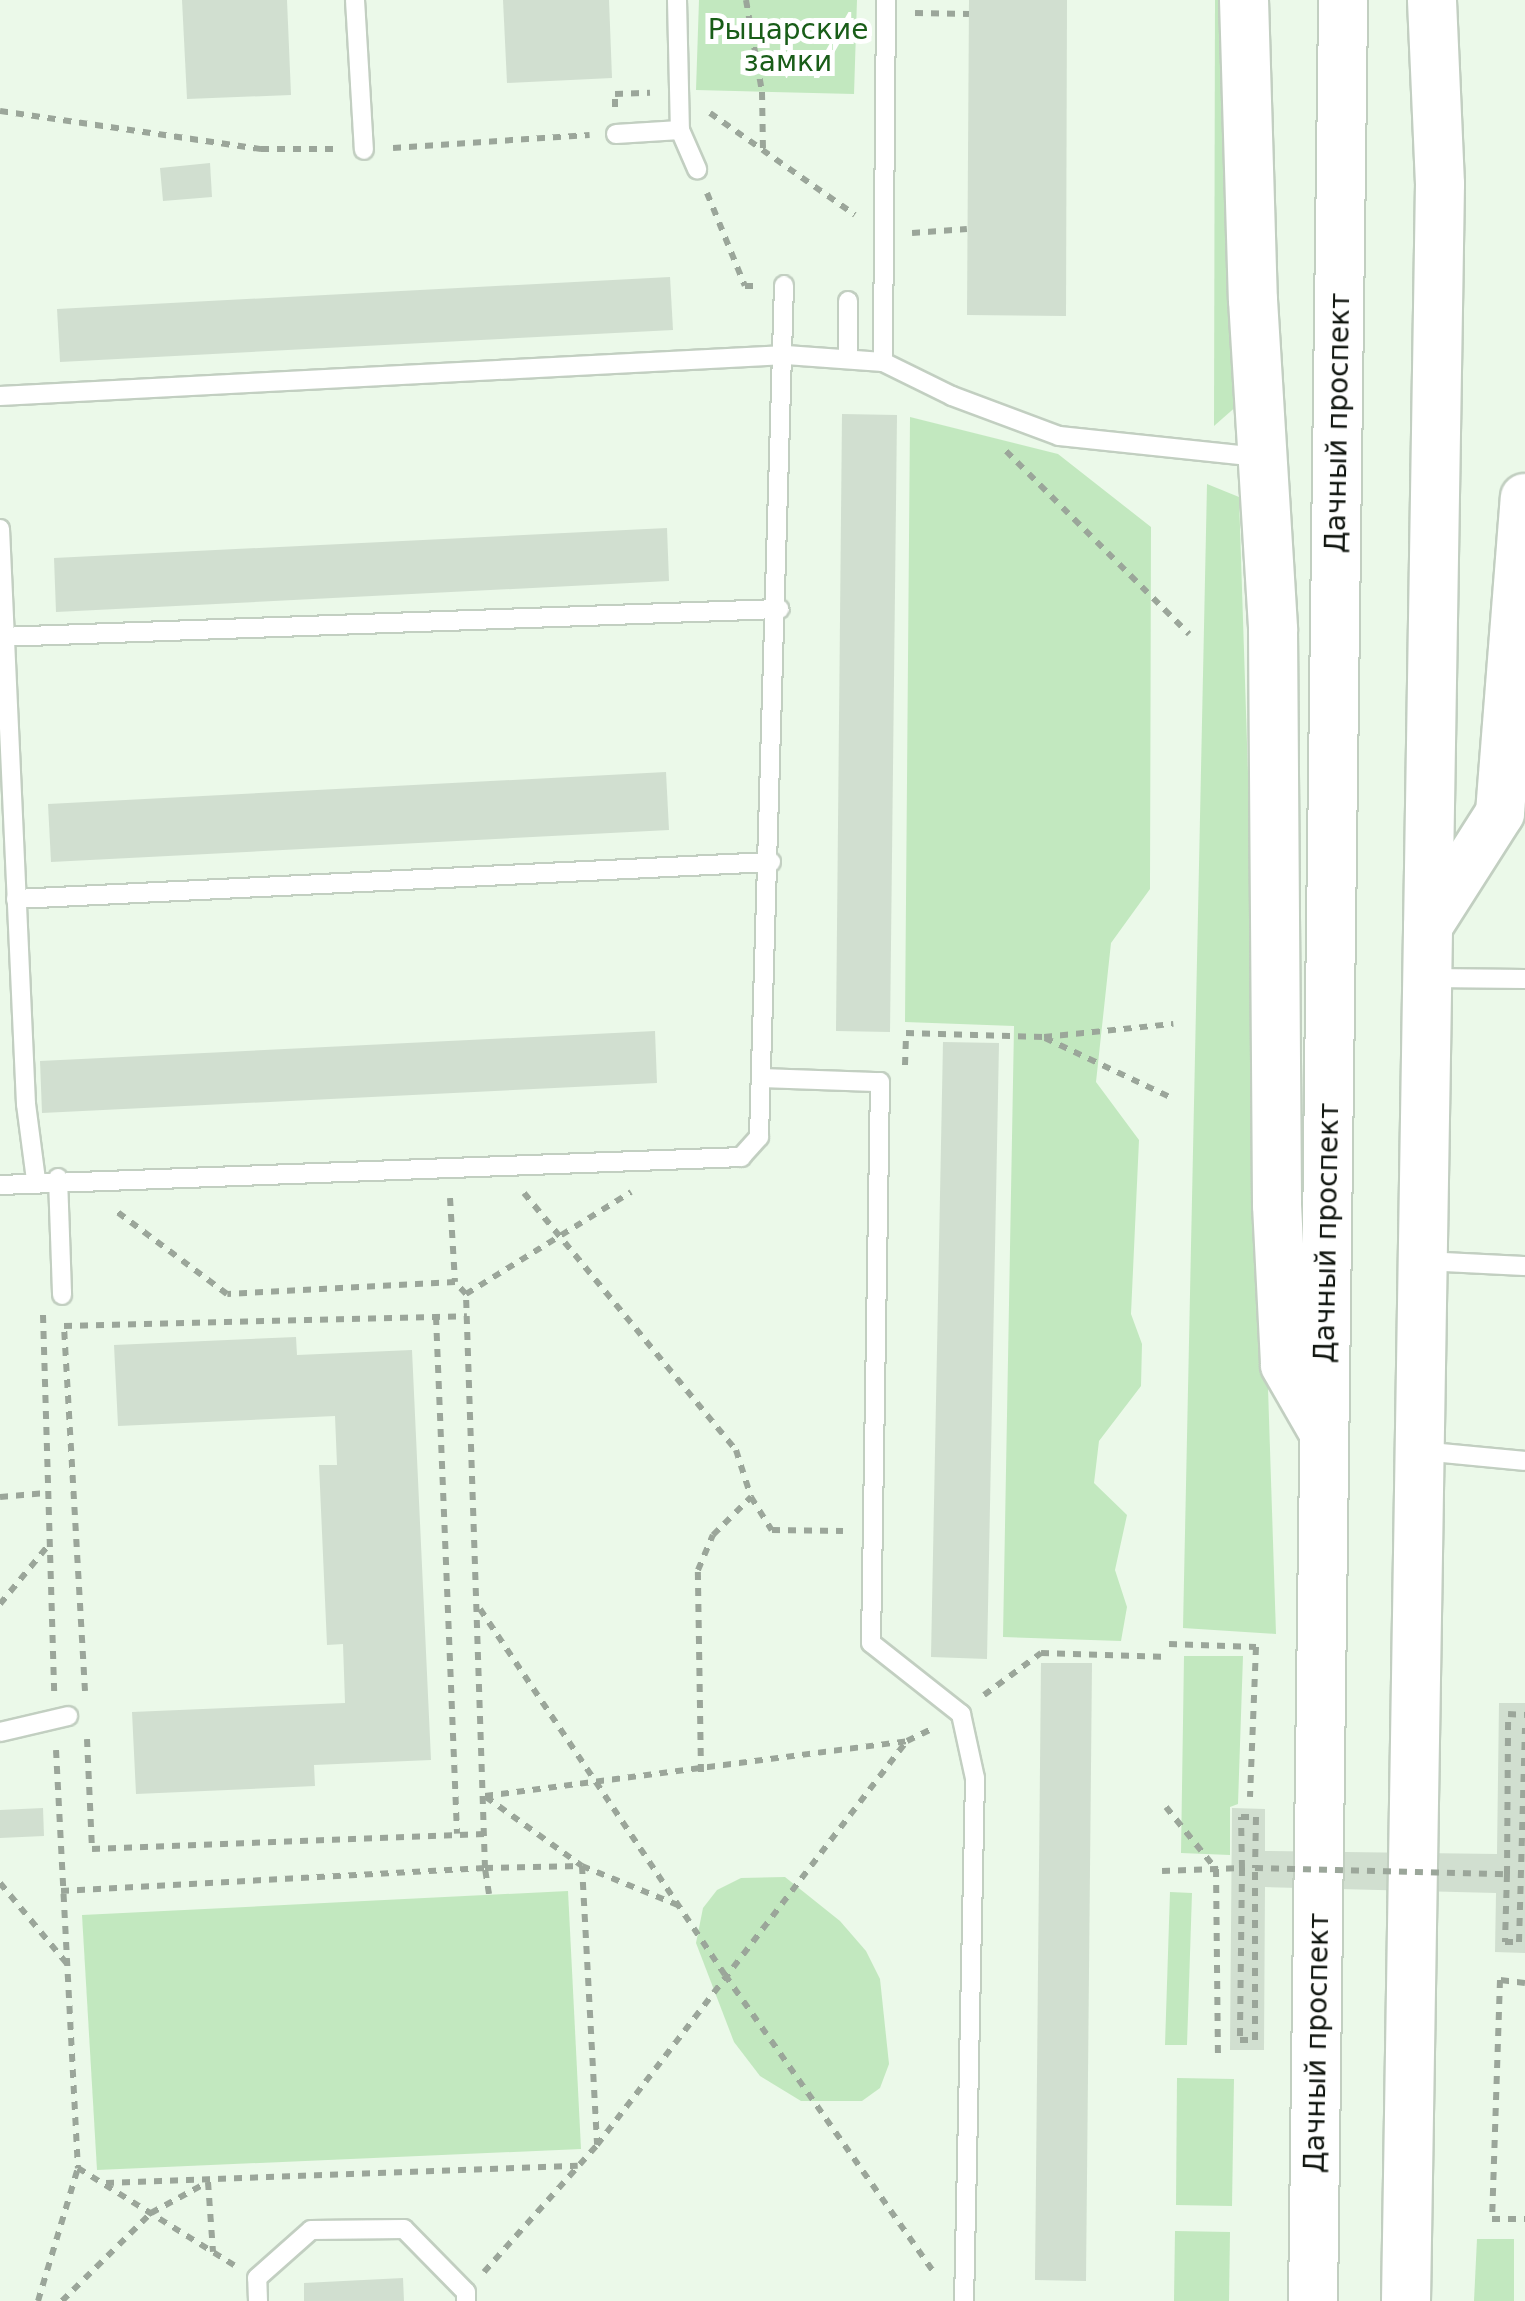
<!DOCTYPE html>
<meta charset="utf-8">
<style>
body{margin:0}
#map{position:relative;width:1525px;height:2301px;overflow:hidden;background:#ebf9e9;font-family:"DejaVu Sans",sans-serif}
div>[style]{position:absolute}
[style*='--x']{left:calc(var(--x)*1px);top:calc(var(--y)*1px);width:calc(var(--w)*1px);rotate:calc(var(--a)*1deg)}
.green>*{inset:0;background:#c2e8bf}
.building>*{inset:0;background:#d1dfd0}
.path>*{height:6px;margin-top:-3px;transform-origin:0;background:repeating-linear-gradient(90deg,#9ba69a 0 8px,transparent 0 16px)}
.roads{filter:drop-shadow(2px 0 #c2cfc1) drop-shadow(-2px 0 #c2cfc1) drop-shadow(0 2px #c2cfc1) drop-shadow(0 -2px #c2cfc1)}
.service>*{height:18px;margin:-9px;padding:0 9px;transform-origin:9px;border-radius:9px;background:#fff}
.secondary>*{height:48px;margin:-24px;padding:0 24px;transform-origin:24px;border-radius:24px;background:#fff}
.path-bridge>*{height:6px;margin-top:-3px;transform-origin:0;background:repeating-linear-gradient(90deg,#9ba69a 0 8px,transparent 0 16px)}
span{translate:-50% -50%;white-space:nowrap;text-align:center;line-height:1.15;-webkit-text-stroke:10px #fff;paint-order:stroke}
.park-label{font-size:28px;color:#195d18}
.street-label{font-size:28px;color:#0f140e}
</style>
<div id="map">
<div class="green">
<div style="clip-path:polygon(699px 0,857px 0,854px 94px,696px 90px)"></div>
<div style="clip-path:polygon(1215px 0,1222px 0,1239px 404px,1214px 426px)"></div>
<div style="clip-path:polygon(910px 417px,1058px 454px,1151px 527px,1150px 889px,1111px 943px,1096px 1082px,1139px 1140px,1131px 1314px,1142px 1344px,1141px 1386px,1099px 1441px,1094px 1483px,1127px 1515px,1115px 1570px,1127px 1607px,1121px 1641px,1003px 1637px,1014px 1026px,905px 1022px)"></div>
<div style="clip-path:polygon(1207px 484px,1239px 497px,1276px 1634px,1183px 1628px)"></div>
<div style="clip-path:polygon(1184px 1656px,1243px 1656px,1238px 1804px,1230px 1807px,1230px 1855px,1181px 1853px)"></div>
<div style="clip-path:polygon(785px 1877px,840px 1921px,866px 1951px,880px 1979px,889px 2064px,880px 2088px,862px 2101px,801px 2101px,760px 2076px,734px 2042px,696px 1943px,703px 1908px,717px 1890px,741px 1878px)"></div>
<div style="clip-path:polygon(568px 1891px,581px 2149px,97px 2170px,82px 1915px)"></div>
<div style="clip-path:polygon(1170px 1892px,1192px 1893px,1187px 2045px,1165px 2045px)"></div>
<div style="clip-path:polygon(1177px 2078px,1234px 2079px,1232px 2206px,1176px 2205px)"></div>
<div style="clip-path:polygon(1175px 2231px,1230px 2232px,1229px 2301px,1174px 2301px)"></div>
<div style="clip-path:polygon(1477px 2239px,1514px 2239px,1514px 2301px,1474px 2301px)"></div>
</div>
<div class="building">
<div style="clip-path:polygon(182px 0,287px 0,291px 95px,187px 99px)"></div>
<div style="clip-path:polygon(503px 0,609px 0,612px 78px,507px 83px)"></div>
<div style="clip-path:polygon(969px 0,1067px 0,1066px 316px,967px 315px)"></div>
<div style="clip-path:polygon(210px 163px,212px 197px,163px 201px,160px 168px)"></div>
<div style="clip-path:polygon(670px 277px,673px 330px,60px 362px,57px 309px)"></div>
<div style="clip-path:polygon(842px 414px,897px 415px,890px 1032px,836px 1031px)"></div>
<div style="clip-path:polygon(667px 528px,669px 581px,56px 612px,54px 558px)"></div>
<div style="clip-path:polygon(666px 772px,669px 830px,51px 862px,48px 804px)"></div>
<div style="clip-path:polygon(655px 1031px,657px 1083px,42px 1113px,40px 1061px)"></div>
<div style="clip-path:polygon(943px 1042px,999px 1043px,987px 1659px,931px 1657px)"></div>
<div style="clip-path:polygon(296px 1337px,297px 1355px,412px 1350px,431px 1760px,314px 1765px,315px 1786px,136px 1794px,132px 1712px,345px 1703px,343px 1644px,327px 1645px,319px 1465px,337px 1465px,335px 1416px,118px 1426px,114px 1345px)"></div>
<div style="clip-path:polygon(1041px 1663px,1092px 1663px,1086px 2281px,1035px 2280px)"></div>
<div style="clip-path:polygon(1499px 1703px,1525px 1703px,1525px 1953px,1495px 1952px,1496px 1893px,1265px 1887px,1264px 2050px,1230px 2050px,1232px 1808px,1265px 1809px,1265px 1851px,1497px 1854px)"></div>
<div style="clip-path:polygon(43px 1808px,44px 1836px,0 1838px,0 1810px)"></div>
<div style="clip-path:polygon(403px 2278px,404px 2301px,304px 2301px,304px 2283px)"></div>
</div>
<div class="path">
<div style="--x:746;--y:0;--w:93;--a:80.1"></div>
<div style="--x:762;--y:92;--w:57;--a:89"></div>
<div style="--x:915;--y:13;--w:54;--a:1.1"></div>
<div style="--x:615;--y:107;--w:13;--a:-90"></div>
<div style="--x:615;--y:94;--w:35;--a:-2"></div>
<div style="--x:0;--y:111;--w:264;--a:8.3"></div>
<div style="--x:261;--y:149;--w:75;--a:0"></div>
<div style="--x:710;--y:113;--w:177;--a:35.1"></div>
<div style="--x:393;--y:148;--w:197;--a:-3.8"></div>
<div style="--x:707;--y:193;--w:100;--a:67.8"></div>
<div style="--x:745;--y:286;--w:12;--a:0"></div>
<div style="--x:912;--y:233;--w:55;--a:-4.2"></div>
<div style="--x:1006;--y:451;--w:259;--a:45"></div>
<div style="--x:1045;--y:1038;--w:143;--a:25.3"></div>
<div style="--x:905;--y:1065;--w:32;--a:-88"></div>
<div style="--x:906;--y:1033;--w:138;--a:1.7"></div>
<div style="--x:1044;--y:1037;--w:130;--a:-5.8"></div>
<div style="--x:524;--y:1193;--w:333;--a:50.5"></div>
<div style="--x:736;--y:1450;--w:49;--a:72.3"></div>
<div style="--x:751;--y:1497;--w:39;--a:58"></div>
<div style="--x:772;--y:1530;--w:71;--a:0.8"></div>
<div style="--x:450;--y:1198;--w:84;--a:86.6"></div>
<div style="--x:466;--y:1294;--w:194;--a:-31.7"></div>
<div style="--x:43;--y:1315;--w:377;--a:88.3"></div>
<div style="--x:436;--y:1317;--w:517;--a:87.67"></div>
<div style="--x:0;--y:1497;--w:46;--a:-5"></div>
<div style="--x:0;--y:1604;--w:74;--a:-50.5"></div>
<div style="--x:480;--y:1609;--w:440;--a:56.2"></div>
<div style="--x:725;--y:1975;--w:362;--a:54.9"></div>
<div style="--x:1169;--y:1644;--w:87;--a:2"></div>
<div style="--x:1256;--y:1647;--w:150;--a:92.3"></div>
<div style="--x:85;--y:1691;--w:366;--a:-93.3"></div>
<div style="--x:64;--y:1326;--w:403;--a:-1.4"></div>
<div style="--x:984;--y:1695;--w:71;--a:-36.4"></div>
<div style="--x:1041;--y:1653;--w:128;--a:1.8"></div>
<div style="--x:87;--y:1739;--w:110;--a:87.4"></div>
<div style="--x:92;--y:1849;--w:393;--a:-2.2"></div>
<div style="--x:56;--y:1750;--w:419;--a:87"></div>
<div style="--x:78;--y:2168;--w:184;--a:31.9"></div>
<div style="--x:701;--y:1772;--w:202;--a:-90.9"></div>
<div style="--x:698;--y:1570;--w:38;--a:-67"></div>
<div style="--x:713;--y:1535;--w:54;--a:-45"></div>
<div style="--x:485;--y:1796;--w:426;--a:-7.4"></div>
<div style="--x:907;--y:1741;--w:28;--a:-26"></div>
<div style="--x:486;--y:1797;--w:118;--a:35.7"></div>
<div style="--x:582;--y:1866;--w:279;--a:86.9"></div>
<div style="--x:1166;--y:1807;--w:80;--a:51.1"></div>
<div style="--x:1216;--y:1869;--w:192;--a:89.4"></div>
<div style="--x:1162;--y:1871;--w:80;--a:-2.1"></div>
<div style="--x:1242;--y:1868;--w:51;--a:-91.1"></div>
<div style="--x:1241;--y:1817;--w:15;--a:0"></div>
<div style="--x:1256;--y:1817;--w:51;--a:91.1"></div>
<div style="--x:1507;--y:1874;--w:68;--a:91.7"></div>
<div style="--x:1505;--y:1942;--w:14;--a:0"></div>
<div style="--x:1519;--y:1942;--w:214;--a:-88.4"></div>
<div style="--x:0;--y:1883;--w:107;--a:50.3"></div>
<div style="--x:61;--y:1891;--w:425;--a:-3.1"></div>
<div style="--x:485;--y:1868;--w:574;--a:-91.9"></div>
<div style="--x:466;--y:1294;--w:16;--a:-133"></div>
<div style="--x:455;--y:1282;--w:228;--a:177"></div>
<div style="--x:227;--y:1294;--w:139;--a:-143.2"></div>
<div style="--x:489;--y:1894;--w:26;--a:-99"></div>
<div style="--x:485;--y:1868;--w:97;--a:-1.2"></div>
<div style="--x:582;--y:1866;--w:106;--a:22.2"></div>
<div style="--x:1525;--y:1983;--w:25;--a:-173"></div>
<div style="--x:1500;--y:1980;--w:239;--a:91.9"></div>
<div style="--x:1492;--y:2219;--w:33;--a:0"></div>
<div style="--x:106;--y:2183;--w:472;--a:-2.1"></div>
<div style="--x:484;--y:2272;--w:170;--a:-48.3"></div>
<div style="--x:597;--y:2145;--w:508;--a:-52.52"></div>
<div style="--x:38;--y:2301;--w:139;--a:-73.3"></div>
<div style="--x:62;--y:2301;--w:125;--a:-44.7"></div>
<div style="--x:151;--y:2213;--w:65;--a:-28.5"></div>
<div style="--x:208;--y:2182;--w:70;--a:85.9"></div>
</div>
<div class="roads">
<div class="service">
<div style="--x:355;--y:0;--w:150;--a:86.6"></div>
<div style="--x:677;--y:0;--w:130;--a:88.7"></div>
<div style="--x:680;--y:130;--w:43;--a:66.4"></div>
<div style="--x:886;--y:0;--w:362;--a:90.5"></div>
<div style="--x:883;--y:362;--w:77;--a:26.2"></div>
<div style="--x:952;--y:396;--w:114;--a:20.5"></div>
<div style="--x:1059;--y:436;--w:201;--a:6"></div>
<div style="--x:616;--y:134;--w:64;--a:-3.6"></div>
<div style="--x:848;--y:357;--w:56;--a:-90"></div>
<div style="--x:0;--y:396;--w:787;--a:-2.99"></div>
<div style="--x:786;--y:355;--w:97;--a:4.1"></div>
<div style="--x:0;--y:529;--w:576;--a:87.41"></div>
<div style="--x:26;--y:1104;--w:77;--a:82.5"></div>
<div style="--x:0;--y:637;--w:780;--a:-2.06"></div>
<div style="--x:16;--y:899;--w:756;--a:-2.81"></div>
<div style="--x:1431;--y:978;--w:94;--a:0.6"></div>
<div style="--x:763;--y:1078;--w:117;--a:2"></div>
<div style="--x:880;--y:1082;--w:561;--a:90.92"></div>
<div style="--x:871;--y:1643;--w:115;--a:38.3"></div>
<div style="--x:961;--y:1714;--w:66;--a:77.7"></div>
<div style="--x:975;--y:1778;--w:523;--a:91.2"></div>
<div style="--x:58;--y:1178;--w:117;--a:88"></div>
<div style="--x:0;--y:1185;--w:742;--a:-2.16"></div>
<div style="--x:741;--y:1157;--w:27;--a:-48"></div>
<div style="--x:759;--y:1137;--w:852;--a:-88.32"></div>
<div style="--x:1423;--y:1261;--w:102;--a:2.8"></div>
<div style="--x:1421;--y:1451;--w:104;--a:5.5"></div>
<div style="--x:0;--y:1732;--w:70;--a:-13.2"></div>
<div style="--x:258;--y:2301;--w:23;--a:-92"></div>
<div style="--x:257;--y:2278;--w:72;--a:-41.6"></div>
<div style="--x:311;--y:2230;--w:93;--a:-0.6"></div>
<div style="--x:404;--y:2229;--w:88;--a:45.5"></div>
<div style="--x:466;--y:2292;--w:9;--a:90"></div>
</div>
<div class="secondary">
<div style="--x:1244;--y:0;--w:300;--a:88.3"></div>
<div style="--x:1253;--y:300;--w:331;--a:86.5"></div>
<div style="--x:1273;--y:630;--w:575;--a:89.6"></div>
<div style="--x:1277;--y:1205;--w:160;--a:87.1"></div>
<div style="--x:1285;--y:1365;--w:76;--a:60.1"></div>
<div style="--x:1428;--y:926;--w:134;--a:-57.5"></div>
<div style="--x:1500;--y:813;--w:316;--a:-85.5"></div>
<div style="--x:1313;--y:2301;--w:2301;--a:-89.25"></div>
<div style="--x:1406;--y:2301;--w:2117;--a:-89.08"></div>
<div style="--x:1440;--y:184;--w:184;--a:-92.5"></div>
</div>
</div>
<div class="path-bridge">
<div style="--x:1242;--y:1868;--w:172;--a:90.7"></div>
<div style="--x:1240;--y:2040;--w:15;--a:0"></div>
<div style="--x:1255;--y:2040;--w:172;--a:-90"></div>
<div style="--x:1255;--y:1868;--w:252;--a:1.4"></div>
<div style="--x:1507;--y:1874;--w:160;--a:-89.6"></div>
<div style="--x:1508;--y:1714;--w:17;--a:3"></div>
</div>
<div class="park-label">
<span style="left:788px;top:46px">Рыцарские<br>замки</span>
</div>
<div class="street-label">
<span style="left:1338px;top:423px;rotate:-89deg">Дачный проспект</span>
<span style="left:1327px;top:1233px;rotate:-89deg">Дачный проспект</span>
<span style="left:1317px;top:2043px;rotate:-89deg">Дачный проспект</span>
</div>
</div>
